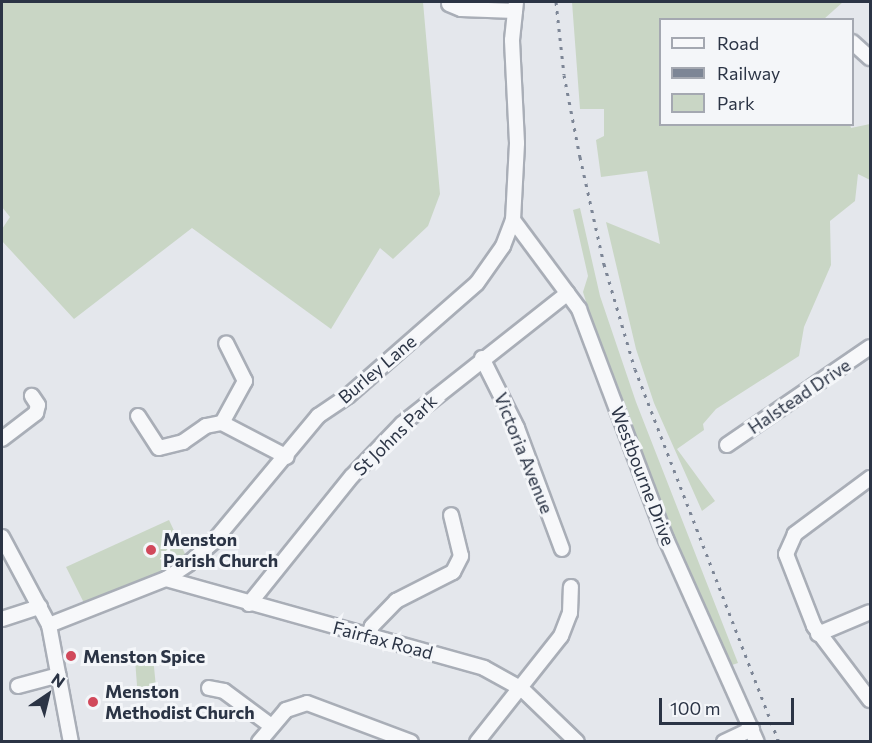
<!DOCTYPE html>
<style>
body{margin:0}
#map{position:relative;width:872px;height:743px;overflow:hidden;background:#e4e7ec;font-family:Commissioner,sans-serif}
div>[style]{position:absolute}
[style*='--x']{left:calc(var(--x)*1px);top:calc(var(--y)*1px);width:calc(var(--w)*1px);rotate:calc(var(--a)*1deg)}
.green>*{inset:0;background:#c9d6c5}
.roads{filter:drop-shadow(2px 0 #a9aeb7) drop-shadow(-2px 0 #a9aeb7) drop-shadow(0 2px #a9aeb7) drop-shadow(0 -2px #a9aeb7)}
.minor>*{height:14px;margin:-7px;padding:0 7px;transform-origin:7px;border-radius:7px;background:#f7f8fa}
.rail>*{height:3px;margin-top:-1.5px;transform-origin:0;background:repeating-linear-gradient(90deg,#7d8696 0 3px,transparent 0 9px)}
.dots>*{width:16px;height:16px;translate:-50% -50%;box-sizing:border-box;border:3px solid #f4f6f9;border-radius:50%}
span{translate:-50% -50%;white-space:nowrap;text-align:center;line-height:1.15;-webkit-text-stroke:6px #f4f6f9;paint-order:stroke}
.street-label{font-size:18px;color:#2b3445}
.poi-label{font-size:18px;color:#2b3445;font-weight:700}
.left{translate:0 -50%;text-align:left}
.frame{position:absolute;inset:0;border:3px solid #2b3445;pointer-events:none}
.legend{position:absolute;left:659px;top:18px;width:195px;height:108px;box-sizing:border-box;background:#f4f6f9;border:2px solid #a4a8b1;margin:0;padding:8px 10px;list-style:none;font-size:18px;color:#2b3445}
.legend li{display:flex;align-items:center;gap:12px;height:30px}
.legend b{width:30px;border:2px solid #a4a8b1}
.north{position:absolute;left:18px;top:665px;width:60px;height:60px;-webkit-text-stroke:4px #f4f6f9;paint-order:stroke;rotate:35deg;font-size:16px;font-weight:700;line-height:24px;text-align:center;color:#2b3445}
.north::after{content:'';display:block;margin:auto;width:21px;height:27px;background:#2b3445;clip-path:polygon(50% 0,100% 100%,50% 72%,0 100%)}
.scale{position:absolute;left:659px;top:698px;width:135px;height:27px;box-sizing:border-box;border:3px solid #2b3445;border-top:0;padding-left:8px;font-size:18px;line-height:21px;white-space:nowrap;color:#2b3445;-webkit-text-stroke:4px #f4f6f9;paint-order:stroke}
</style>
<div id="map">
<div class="green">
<div style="clip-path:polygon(2px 2px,423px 2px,440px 194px,428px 226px,393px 259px,380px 248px,331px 329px,192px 228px,74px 319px,2px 241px,2px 229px,10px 217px,2px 207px)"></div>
<div style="clip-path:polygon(572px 2px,843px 2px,824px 19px,660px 20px,660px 124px,850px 124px,851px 128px,870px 124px,870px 180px,858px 174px,855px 201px,830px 221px,831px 265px,804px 327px,799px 356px,716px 409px,703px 424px,704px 430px,677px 449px,715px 501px,702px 511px,654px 403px,636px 349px,606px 222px,660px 244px,647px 171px,601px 177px,596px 140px,604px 136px,604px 109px,580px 109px)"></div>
<div style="clip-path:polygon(580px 208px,600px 296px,636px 402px,738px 663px,729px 666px,673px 541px,592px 321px,583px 292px,588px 276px,573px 210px)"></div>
<div style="clip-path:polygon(169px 520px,187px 558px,168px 571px,85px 605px,66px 567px)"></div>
<div style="clip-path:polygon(153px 657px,157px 697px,138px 699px,135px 659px)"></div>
</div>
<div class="roads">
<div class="minor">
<div style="--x:449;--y:4;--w:13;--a:23"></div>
<div style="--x:461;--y:9;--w:54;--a:2.1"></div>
<div style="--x:852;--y:42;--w:24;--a:42"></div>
<div style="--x:513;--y:220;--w:111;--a:53.4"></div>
<div style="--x:579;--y:309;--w:246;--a:69.3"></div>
<div style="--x:666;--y:539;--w:222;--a:65.9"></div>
<div style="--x:482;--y:358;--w:78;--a:63.4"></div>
<div style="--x:517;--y:428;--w:129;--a:69.6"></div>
<div style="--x:138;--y:416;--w:38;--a:57"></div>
<div style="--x:159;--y:448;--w:25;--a:-14"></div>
<div style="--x:183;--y:442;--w:28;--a:-35"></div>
<div style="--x:206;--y:426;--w:16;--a:-11"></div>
<div style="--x:222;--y:423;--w:73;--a:27.6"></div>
<div style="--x:222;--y:423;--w:48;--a:-61.3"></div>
<div style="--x:245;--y:381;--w:42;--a:-116.6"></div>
<div style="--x:2;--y:439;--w:43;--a:-37.4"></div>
<div style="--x:36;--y:413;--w:8;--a:-76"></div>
<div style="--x:38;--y:405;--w:11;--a:-124"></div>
<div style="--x:727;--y:445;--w:173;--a:-34.4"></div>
<div style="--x:870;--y:478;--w:94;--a:143.3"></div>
<div style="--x:795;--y:534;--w:22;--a:114"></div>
<div style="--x:786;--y:554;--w:77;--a:68.7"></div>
<div style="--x:814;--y:626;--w:93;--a:52.9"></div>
<div style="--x:2;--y:537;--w:100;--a:61.9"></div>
<div style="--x:49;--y:625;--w:119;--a:79.4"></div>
<div style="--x:166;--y:579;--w:330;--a:15.6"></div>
<div style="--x:484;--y:668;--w:43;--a:28.9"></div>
<div style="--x:522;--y:689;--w:76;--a:43.9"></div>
<div style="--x:249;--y:604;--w:164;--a:-51.2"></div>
<div style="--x:352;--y:476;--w:72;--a:-46.1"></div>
<div style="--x:402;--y:424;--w:211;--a:-38.3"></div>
<div style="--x:2;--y:619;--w:40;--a:-18"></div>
<div style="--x:49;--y:625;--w:126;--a:-21.5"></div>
<div style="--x:166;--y:579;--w:27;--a:-34"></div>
<div style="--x:188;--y:564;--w:35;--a:-41"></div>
<div style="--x:214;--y:541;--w:163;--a:-50.2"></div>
<div style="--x:318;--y:416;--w:36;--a:-34"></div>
<div style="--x:348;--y:396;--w:171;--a:-41.2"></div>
<div style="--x:477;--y:283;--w:45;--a:-54.9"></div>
<div style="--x:503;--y:246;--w:28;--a:-69"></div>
<div style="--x:513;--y:220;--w:77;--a:-87"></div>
<div style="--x:517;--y:143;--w:103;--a:-92.8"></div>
<div style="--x:512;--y:40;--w:38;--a:-84"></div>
<div style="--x:818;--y:634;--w:56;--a:-22.9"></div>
<div style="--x:369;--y:635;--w:9;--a:-72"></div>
<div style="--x:372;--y:626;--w:35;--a:-46"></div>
<div style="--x:396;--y:601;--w:64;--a:-27"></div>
<div style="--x:453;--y:572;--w:18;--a:-63"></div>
<div style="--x:461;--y:556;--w:42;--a:-103.7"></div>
<div style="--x:18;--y:686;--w:42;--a:-15"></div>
<div style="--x:209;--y:688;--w:15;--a:11"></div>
<div style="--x:224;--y:691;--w:57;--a:36.5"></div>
<div style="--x:259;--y:742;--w:42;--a:-49.8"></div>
<div style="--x:286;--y:710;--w:22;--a:-18"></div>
<div style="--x:307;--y:703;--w:111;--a:20.6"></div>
<div style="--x:477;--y:742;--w:135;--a:-51.6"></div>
<div style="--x:561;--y:636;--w:25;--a:-69"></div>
<div style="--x:570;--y:613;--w:26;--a:-88"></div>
<div style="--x:724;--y:742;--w:31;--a:-25"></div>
</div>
</div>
<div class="rail">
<div style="--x:556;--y:2;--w:73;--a:83.7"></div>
<div style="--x:564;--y:75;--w:84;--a:79"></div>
<div style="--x:580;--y:157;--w:110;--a:77.4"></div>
<div style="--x:604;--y:264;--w:109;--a:73.6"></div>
<div style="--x:635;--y:369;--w:400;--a:68.9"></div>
</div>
<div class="dots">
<div style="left:151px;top:550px;background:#d1495b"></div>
<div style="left:71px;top:656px;background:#d1495b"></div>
<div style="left:93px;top:702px;background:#d1495b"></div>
</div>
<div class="street-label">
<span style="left:377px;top:369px;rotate:-40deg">Burley Lane</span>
<span style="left:799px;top:396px;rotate:-34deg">Halstead Drive</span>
<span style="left:395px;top:435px;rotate:-44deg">St Johns Park</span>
<span style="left:524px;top:453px;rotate:68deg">Victoria Avenue</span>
<span style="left:643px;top:476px;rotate:69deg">Westbourne Drive</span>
<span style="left:383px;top:640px;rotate:15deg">Fairfax Road</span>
</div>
<div class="poi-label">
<span class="left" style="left:163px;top:550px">Menston<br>Parish Church</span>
<span class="left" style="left:83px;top:656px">Menston Spice</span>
<span class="left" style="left:105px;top:702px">Menston<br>Methodist Church</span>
</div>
<div class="frame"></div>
<ul class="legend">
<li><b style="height:8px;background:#f7f8fa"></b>Road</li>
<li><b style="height:8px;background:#7d8696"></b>Railway</li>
<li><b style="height:16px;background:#c9d6c5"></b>Park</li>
</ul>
<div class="north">N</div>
<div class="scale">100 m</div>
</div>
